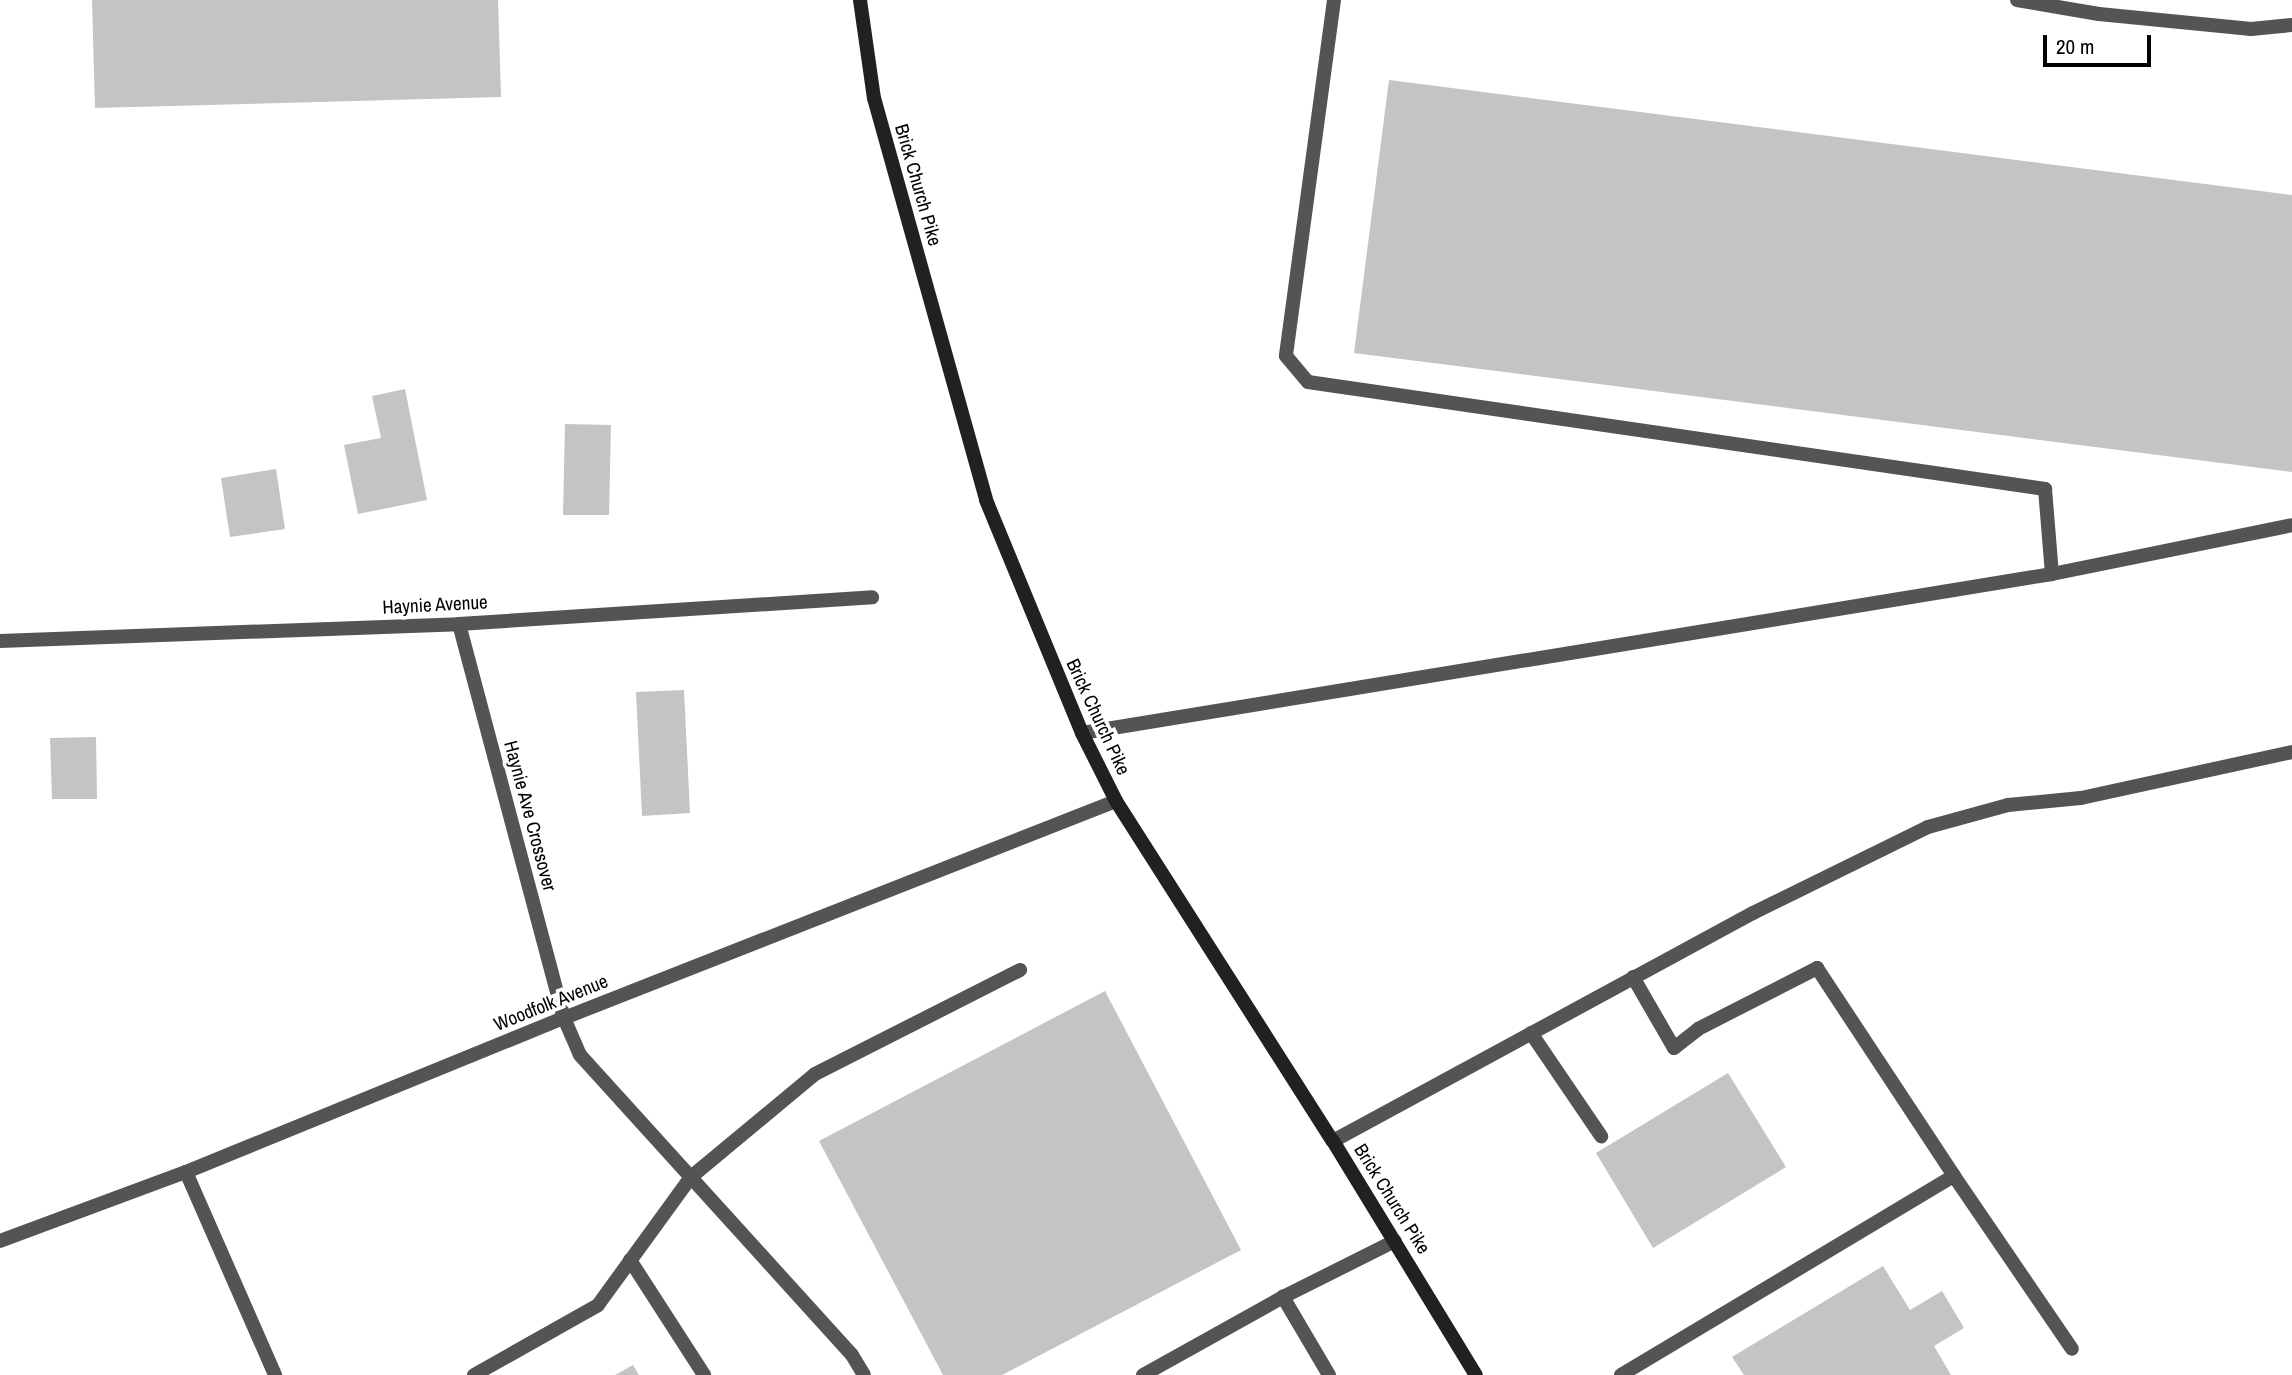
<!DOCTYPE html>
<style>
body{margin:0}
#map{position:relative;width:2292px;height:1375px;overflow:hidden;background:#fff;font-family:"Archivo Narrow",sans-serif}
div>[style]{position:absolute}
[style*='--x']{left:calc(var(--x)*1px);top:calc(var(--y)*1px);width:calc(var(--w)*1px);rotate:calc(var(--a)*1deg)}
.building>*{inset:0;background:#c4c4c4}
.lane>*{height:14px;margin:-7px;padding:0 7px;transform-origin:7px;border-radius:7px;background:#545454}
.street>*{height:14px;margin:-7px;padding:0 7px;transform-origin:7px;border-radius:7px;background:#545454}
.secondary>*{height:14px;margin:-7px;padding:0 7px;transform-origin:7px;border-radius:7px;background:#212121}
span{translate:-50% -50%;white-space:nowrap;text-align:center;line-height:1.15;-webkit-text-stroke:7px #fff;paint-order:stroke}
.street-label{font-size:19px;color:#000}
.scale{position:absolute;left:2043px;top:35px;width:108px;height:32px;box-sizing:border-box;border:4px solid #000;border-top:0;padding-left:9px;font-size:21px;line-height:24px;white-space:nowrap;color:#000;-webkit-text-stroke:5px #fff;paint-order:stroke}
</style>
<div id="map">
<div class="building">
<div style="clip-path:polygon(92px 0,498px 0,501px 97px,95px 108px)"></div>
<div style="clip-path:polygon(1389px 80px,2292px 195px,2292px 472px,1354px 353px)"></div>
<div style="clip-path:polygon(405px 389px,427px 500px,358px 514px,344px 445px,381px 438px,372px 396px)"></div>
<div style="clip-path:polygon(565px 424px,611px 425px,609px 515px,563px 515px)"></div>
<div style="clip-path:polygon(276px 469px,285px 529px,230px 537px,221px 478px)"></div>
<div style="clip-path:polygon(684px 690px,690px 813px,642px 816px,636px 692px)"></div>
<div style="clip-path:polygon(96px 737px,97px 799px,52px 799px,50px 738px)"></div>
<div style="clip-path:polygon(1105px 991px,1241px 1250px,1002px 1375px,943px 1375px,819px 1141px)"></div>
<div style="clip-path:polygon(1728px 1073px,1786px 1167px,1653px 1248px,1596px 1153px)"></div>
<div style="clip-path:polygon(1883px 1266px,1910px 1310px,1942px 1291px,1964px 1328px,1934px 1346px,1951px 1375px,1744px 1375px,1732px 1357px)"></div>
<div style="clip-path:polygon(633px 1365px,639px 1375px,615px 1375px)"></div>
</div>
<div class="lane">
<div style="--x:1334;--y:0;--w:359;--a:97.7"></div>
<div style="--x:1286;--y:356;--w:34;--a:50"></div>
<div style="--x:1308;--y:382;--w:745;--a:8.26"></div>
<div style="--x:2045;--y:489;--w:85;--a:85.3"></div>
<div style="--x:2017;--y:0;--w:83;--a:9.7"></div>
<div style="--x:2099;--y:14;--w:153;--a:5.6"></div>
<div style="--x:2251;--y:29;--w:41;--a:-5.6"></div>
<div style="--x:1082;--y:733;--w:983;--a:-9.31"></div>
<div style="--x:2052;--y:574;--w:245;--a:-11.5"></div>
<div style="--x:1633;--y:977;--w:82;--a:60"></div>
<div style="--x:1674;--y:1048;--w:31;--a:-38"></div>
<div style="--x:1698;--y:1029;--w:134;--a:-27.1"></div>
<div style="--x:1817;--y:968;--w:249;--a:56.6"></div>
<div style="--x:564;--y:1018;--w:40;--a:66.6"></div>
<div style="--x:580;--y:1055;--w:405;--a:47.8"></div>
<div style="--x:852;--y:1355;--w:23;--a:59"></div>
<div style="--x:1531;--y:1033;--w:125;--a:55.8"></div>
<div style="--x:1333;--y:1141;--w:478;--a:-28.5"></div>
<div style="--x:1753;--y:913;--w:195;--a:-26.2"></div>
<div style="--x:1928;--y:827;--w:83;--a:-15.4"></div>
<div style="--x:2008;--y:805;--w:73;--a:-5.5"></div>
<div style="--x:2081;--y:798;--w:216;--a:-12.3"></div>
<div style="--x:186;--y:1172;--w:222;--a:66.3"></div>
<div style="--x:630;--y:1260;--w:137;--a:57.2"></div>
<div style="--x:474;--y:1375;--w:142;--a:-29.4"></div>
<div style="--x:598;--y:1305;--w:158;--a:-54"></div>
<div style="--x:691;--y:1177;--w:161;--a:-39.7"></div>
<div style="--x:815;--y:1074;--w:230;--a:-26.9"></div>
<div style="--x:1143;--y:1375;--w:160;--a:-29.1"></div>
<div style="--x:1329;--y:1375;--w:91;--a:-120.5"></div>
<div style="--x:1283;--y:1297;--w:125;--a:-26.6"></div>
<div style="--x:1621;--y:1375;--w:388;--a:-30.9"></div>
<div style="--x:1954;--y:1176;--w:209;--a:55.7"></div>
</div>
<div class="street">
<div style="--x:459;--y:624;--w:408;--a:75.1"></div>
<div style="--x:0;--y:641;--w:459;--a:-2.1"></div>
<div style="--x:459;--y:624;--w:414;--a:-3.7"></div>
<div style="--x:0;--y:1241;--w:198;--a:-20.4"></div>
<div style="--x:186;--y:1172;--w:408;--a:-22.2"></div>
<div style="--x:564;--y:1018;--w:593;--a:-21.46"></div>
</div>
<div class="secondary">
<div style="--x:860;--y:0;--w:99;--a:81.9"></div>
<div style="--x:874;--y:98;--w:417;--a:74.4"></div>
<div style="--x:986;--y:500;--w:252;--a:67.6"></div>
<div style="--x:1082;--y:733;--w:76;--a:63.4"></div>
<div style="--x:1116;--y:801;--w:403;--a:57.5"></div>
<div style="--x:1333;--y:1141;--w:274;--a:58.6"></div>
</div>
<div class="street-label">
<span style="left:918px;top:185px;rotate:74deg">Brick Church Pike</span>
<span style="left:435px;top:605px;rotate:-3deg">Haynie Avenue</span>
<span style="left:1098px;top:717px;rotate:65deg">Brick Church Pike</span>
<span style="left:530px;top:816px;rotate:75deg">Haynie Ave Crossover</span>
<span style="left:551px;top:1003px;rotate:-22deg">Woodfolk Avenue</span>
<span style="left:1392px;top:1199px;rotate:58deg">Brick Church Pike</span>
</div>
<div class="scale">20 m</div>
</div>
